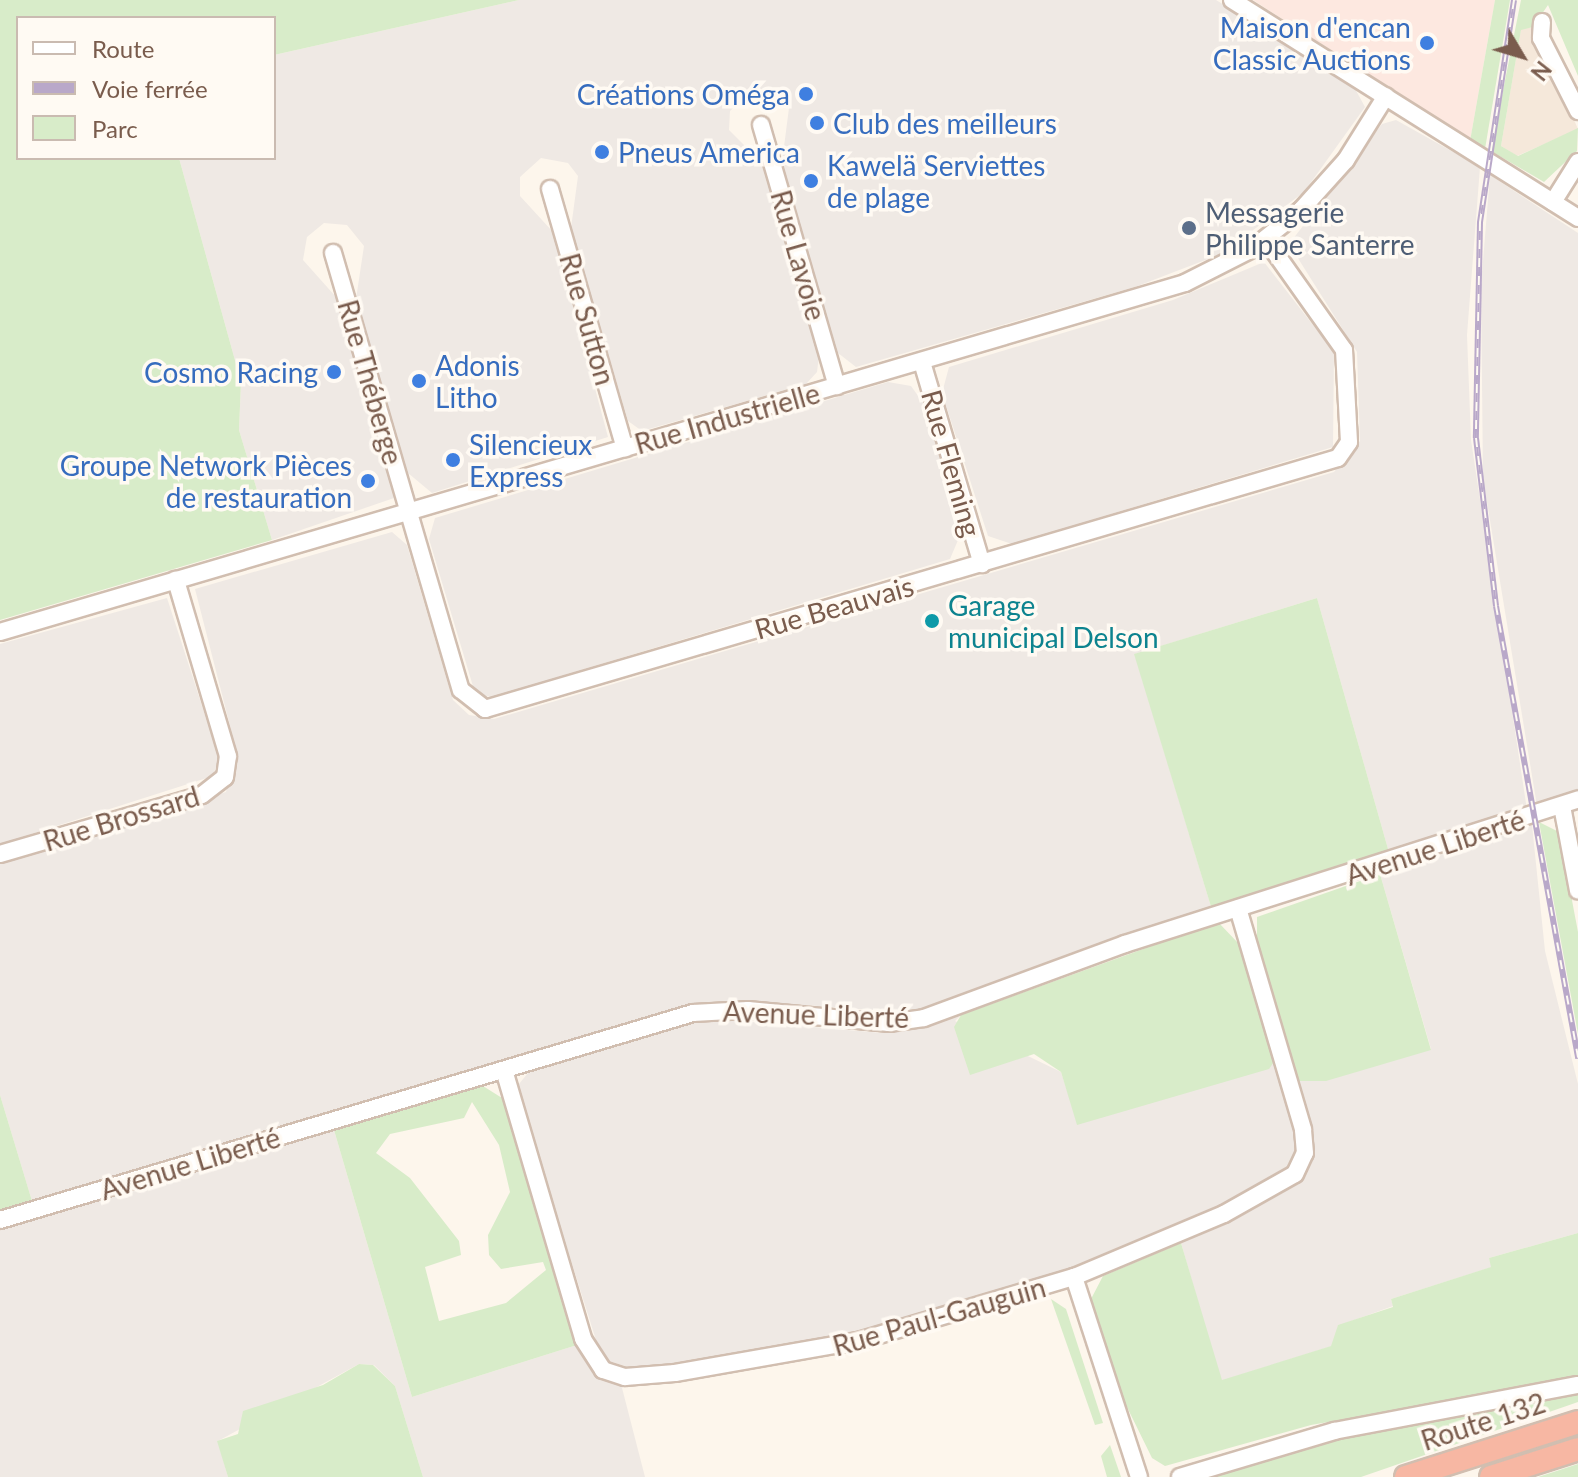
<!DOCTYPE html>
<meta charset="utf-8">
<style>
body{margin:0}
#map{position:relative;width:1578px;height:1477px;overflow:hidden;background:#fdf6ec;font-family:Lato,sans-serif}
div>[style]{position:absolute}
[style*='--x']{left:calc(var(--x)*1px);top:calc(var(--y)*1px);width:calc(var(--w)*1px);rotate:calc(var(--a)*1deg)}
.residential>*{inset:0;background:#f5e8da}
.commercial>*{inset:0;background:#fde8e0}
.industrial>*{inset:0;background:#efe9e4}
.green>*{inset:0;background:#d8ecc9}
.roads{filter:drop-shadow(2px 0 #d1beb0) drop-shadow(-2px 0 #d1beb0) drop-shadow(0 2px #d1beb0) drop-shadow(0 -2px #d1beb0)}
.minor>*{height:16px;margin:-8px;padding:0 8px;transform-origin:8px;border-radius:8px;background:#fff}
.highway>*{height:22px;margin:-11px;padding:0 11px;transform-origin:11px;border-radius:11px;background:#f7b7a3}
.rail>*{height:6px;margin-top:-3px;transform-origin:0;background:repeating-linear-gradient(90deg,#fffaf3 0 9px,#b9a8c9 0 18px);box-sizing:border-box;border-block:2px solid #b9a8c9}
.dots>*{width:22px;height:22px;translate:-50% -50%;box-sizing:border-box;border:4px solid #fffaf3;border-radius:50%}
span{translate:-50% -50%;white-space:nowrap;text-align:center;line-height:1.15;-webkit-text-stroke:7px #fffaf3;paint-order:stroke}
.shop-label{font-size:28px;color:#366cbe}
.right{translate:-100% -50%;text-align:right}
.left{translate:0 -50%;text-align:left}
.service-label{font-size:28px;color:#4e5e75}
.street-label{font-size:28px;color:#7a5c4d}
.culture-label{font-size:28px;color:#0d838f}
.legend{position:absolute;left:16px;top:16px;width:260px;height:144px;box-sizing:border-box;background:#fffaf3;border:2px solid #cabbb1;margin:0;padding:10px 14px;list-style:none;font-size:24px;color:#7a5c4d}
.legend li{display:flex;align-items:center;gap:16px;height:40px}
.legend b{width:40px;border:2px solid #cabbb1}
.north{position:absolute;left:1482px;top:16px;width:80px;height:80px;-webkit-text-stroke:6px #fffaf3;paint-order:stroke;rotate:128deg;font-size:22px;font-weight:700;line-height:32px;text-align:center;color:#7a5c4d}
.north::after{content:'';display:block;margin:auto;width:28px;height:36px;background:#7a5c4d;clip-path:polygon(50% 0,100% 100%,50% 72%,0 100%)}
</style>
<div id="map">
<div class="residential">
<div style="clip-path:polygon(1533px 27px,1578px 129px,1517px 156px,1501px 146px,1521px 29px)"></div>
</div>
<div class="commercial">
<div style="clip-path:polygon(1253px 0,1495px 0,1470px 141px,1403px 96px)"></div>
</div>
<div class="industrial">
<div style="clip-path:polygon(519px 0,1216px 0,1353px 85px,1365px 107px,1304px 192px,1221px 254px,1135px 287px,856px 367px,838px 353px,782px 162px,789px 108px,772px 94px,750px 92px,730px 111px,729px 130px,761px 162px,819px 356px,817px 372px,806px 384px,642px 431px,628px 421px,571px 228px,578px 176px,568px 163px,541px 158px,520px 177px,520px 196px,553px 232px,608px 437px,432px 493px,408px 473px,356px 299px,364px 246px,347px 225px,324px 223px,307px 237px,303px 260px,336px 297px,394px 498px,272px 540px,239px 430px,241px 382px,179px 158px,274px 158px,274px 55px)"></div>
<div style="clip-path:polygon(1396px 120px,1480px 167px,1467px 335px,1471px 440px,1527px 810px,1390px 856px,1317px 598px,1135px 654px,1212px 910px,911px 1013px,739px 1000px,690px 1004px,32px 1201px,0 1095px,0 864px,226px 792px,237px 753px,195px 589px,392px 532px,407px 545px,453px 700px,469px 715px,494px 719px,1334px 472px,1360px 441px,1357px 352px,1289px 244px,1382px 124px)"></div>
<div style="clip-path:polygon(1490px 175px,1578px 233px,1578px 791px,1537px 806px,1483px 478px,1481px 286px)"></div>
<div style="clip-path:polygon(1264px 262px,1334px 352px,1333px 447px,1012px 544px,988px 536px,942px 393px,949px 367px,1173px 300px)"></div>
<div style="clip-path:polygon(888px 382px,911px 386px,924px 404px,961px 533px,950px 559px,491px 697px,475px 693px,429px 539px,435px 518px)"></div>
<div style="clip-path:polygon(167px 598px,219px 758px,213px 776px,0 844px,0 644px)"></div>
<div style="clip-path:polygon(1532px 825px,1545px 951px,1578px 1084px,1578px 1233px,1489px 1258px,1492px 1267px,1391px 1299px,1393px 1306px,1338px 1326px,1332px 1346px,1221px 1381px,1181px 1243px,1283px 1193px,1305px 1174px,1314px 1149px,1298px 1081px,1431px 1049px,1380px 874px)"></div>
<div style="clip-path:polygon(961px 1015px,955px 1021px,1061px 1072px,1078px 1124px,1274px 1062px,1298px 1140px,1295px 1160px,1279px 1177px,1219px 1207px,1089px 1263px,866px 1332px,635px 1369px,602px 1359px,520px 1099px,519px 1084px,528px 1073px,710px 1018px,882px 1033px)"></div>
<div style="clip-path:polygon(334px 1130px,412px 1397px,577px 1345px,597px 1376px,621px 1384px,645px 1477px,423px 1477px,395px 1386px,374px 1365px,359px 1364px,218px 1441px,228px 1477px,0 1477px,0 1229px)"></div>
</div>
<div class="green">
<div style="clip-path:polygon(0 0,519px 0,274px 55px,274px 18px,18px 18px,18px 158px,179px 158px,241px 382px,239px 430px,272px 540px,0 620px)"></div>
<div style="clip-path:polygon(1495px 0,1510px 0,1485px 149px,1470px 141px)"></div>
<div style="clip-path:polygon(1521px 0,1578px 0,1578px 76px,1548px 5px,1533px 27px,1521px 30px,1501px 146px,1518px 156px,1578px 128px,1577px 151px,1544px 182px,1491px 151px)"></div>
<div style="clip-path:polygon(1317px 598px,1390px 856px,1212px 910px,1134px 654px)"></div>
<div style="clip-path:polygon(1539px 822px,1559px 832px,1578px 932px,1578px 1034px)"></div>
<div style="clip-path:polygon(1380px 874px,1431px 1050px,1326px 1081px,1298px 1081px,1257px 946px,1257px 917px)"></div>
<div style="clip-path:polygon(1218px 922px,1239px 944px,1274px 1062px,1269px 1069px,1077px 1125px,1061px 1072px,1034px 1054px,970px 1075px,954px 1027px,961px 1015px)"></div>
<div style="clip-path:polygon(evenodd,483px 1086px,502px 1098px,577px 1345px,412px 1397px,334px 1130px,483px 1086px,472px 1102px,499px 1145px,510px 1192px,488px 1235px,489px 1255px,501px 1269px,543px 1262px,546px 1270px,506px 1303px,439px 1321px,425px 1267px,461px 1255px,459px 1241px,410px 1178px,376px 1153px,390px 1134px,464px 1118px,472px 1102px)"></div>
<div style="clip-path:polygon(0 1095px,32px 1201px,0 1210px)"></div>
<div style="clip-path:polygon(1578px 1233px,1578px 1378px,1311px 1425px,1165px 1466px,1152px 1458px,1125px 1403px,1091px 1299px,1103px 1276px,1181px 1243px,1222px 1380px,1331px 1346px,1338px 1325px,1393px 1307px,1391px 1299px,1491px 1267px,1489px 1258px)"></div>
<div style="clip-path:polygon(1051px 1299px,1066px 1309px,1103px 1423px,1095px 1425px)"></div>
<div style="clip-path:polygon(359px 1364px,373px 1365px,395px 1386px,423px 1477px,228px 1477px,217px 1441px,238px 1434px,243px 1411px,323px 1385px)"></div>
<div style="clip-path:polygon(1578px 1390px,1578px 1402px,1361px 1477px,1199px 1477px,1388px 1426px)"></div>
<div style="clip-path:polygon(1110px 1445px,1121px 1477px,1107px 1477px,1101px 1456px)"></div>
<div style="clip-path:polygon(1578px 1464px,1578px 1477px,1538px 1477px)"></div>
</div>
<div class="roads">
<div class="minor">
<div style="--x:1232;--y:0;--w:409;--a:32.2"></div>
<div style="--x:1542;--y:22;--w:16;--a:94"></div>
<div style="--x:1541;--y:38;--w:82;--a:63.1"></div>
<div style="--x:761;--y:125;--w:272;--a:73.8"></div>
<div style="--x:550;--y:189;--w:270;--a:73.9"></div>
<div style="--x:1553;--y:202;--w:47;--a:-58"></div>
<div style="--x:333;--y:253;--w:455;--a:73.7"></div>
<div style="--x:461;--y:690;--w:31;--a:38"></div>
<div style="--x:485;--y:709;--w:889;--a:-16.4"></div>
<div style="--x:1338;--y:458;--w:19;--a:-55"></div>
<div style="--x:1349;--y:442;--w:92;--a:-93.1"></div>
<div style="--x:1344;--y:350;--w:135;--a:-125.3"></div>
<div style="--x:922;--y:362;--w:211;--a:73.5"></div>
<div style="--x:0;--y:632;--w:1235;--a:-16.41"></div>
<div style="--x:1185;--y:283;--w:75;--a:-26.9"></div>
<div style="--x:1252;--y:249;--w:63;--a:-38.5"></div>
<div style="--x:1301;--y:210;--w:67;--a:-48"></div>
<div style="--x:1346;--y:160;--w:75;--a:-58"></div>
<div style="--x:1562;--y:806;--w:86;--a:79.3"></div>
<div style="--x:0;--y:854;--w:210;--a:-16.3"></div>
<div style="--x:202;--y:795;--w:29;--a:-38"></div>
<div style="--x:225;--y:777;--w:21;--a:-82"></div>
<div style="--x:228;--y:756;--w:184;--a:-106.5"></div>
<div style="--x:504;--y:1070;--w:280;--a:73.6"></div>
<div style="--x:583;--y:1339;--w:37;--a:57"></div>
<div style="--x:603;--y:1370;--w:23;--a:18"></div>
<div style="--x:625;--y:1377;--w:50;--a:-4.6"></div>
<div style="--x:675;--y:1373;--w:190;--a:-10"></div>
<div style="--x:862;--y:1340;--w:221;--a:-16.6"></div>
<div style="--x:1074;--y:1277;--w:163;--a:-22.8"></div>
<div style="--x:1224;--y:1214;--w:81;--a:-29.4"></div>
<div style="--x:1295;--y:1174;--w:23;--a:-65"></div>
<div style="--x:1305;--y:1153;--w:24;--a:-95"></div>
<div style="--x:1303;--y:1129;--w:230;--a:-106.4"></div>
<div style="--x:0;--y:1220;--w:723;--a:-16.63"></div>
<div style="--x:693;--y:1013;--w:55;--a:-3.1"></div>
<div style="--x:748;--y:1010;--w:142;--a:5.3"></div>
<div style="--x:889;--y:1023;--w:35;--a:-8"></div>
<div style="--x:924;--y:1018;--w:214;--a:-20.2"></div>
<div style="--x:1125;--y:944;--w:476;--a:-17.7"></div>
<div style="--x:1074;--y:1277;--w:210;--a:72"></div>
<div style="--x:1180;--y:1477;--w:161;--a:-16.6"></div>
<div style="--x:1334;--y:1431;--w:248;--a:-10.7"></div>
</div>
<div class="highway">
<div style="--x:1406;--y:1477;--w:181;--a:-17.7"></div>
<div style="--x:1491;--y:1477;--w:91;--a:-17.8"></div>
</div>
</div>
<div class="rail">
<div style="--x:1514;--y:0;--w:225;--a:98.7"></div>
<div style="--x:1480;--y:222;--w:216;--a:91.1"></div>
<div style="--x:1476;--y:438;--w:169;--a:83.2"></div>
<div style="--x:1496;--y:606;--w:460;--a:79.7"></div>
</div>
<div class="dots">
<div style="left:1427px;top:43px;background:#3f7fe0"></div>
<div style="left:806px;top:94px;background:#3f7fe0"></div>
<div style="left:817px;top:123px;background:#3f7fe0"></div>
<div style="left:602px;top:152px;background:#3f7fe0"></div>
<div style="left:811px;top:181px;background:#3f7fe0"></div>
<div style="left:1189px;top:228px;background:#5c6f8a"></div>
<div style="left:334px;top:372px;background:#3f7fe0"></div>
<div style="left:419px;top:381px;background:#3f7fe0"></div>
<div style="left:453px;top:460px;background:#3f7fe0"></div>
<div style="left:368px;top:481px;background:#3f7fe0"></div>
<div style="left:932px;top:621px;background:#0f9aa8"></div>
</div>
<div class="shop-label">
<span class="right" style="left:1411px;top:43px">Maison d'encan<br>Classic Auctions</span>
<span class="right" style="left:790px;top:94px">Créations Oméga</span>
<span class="left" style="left:833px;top:123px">Club des meilleurs</span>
<span class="left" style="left:618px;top:152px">Pneus America</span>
<span class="left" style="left:827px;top:181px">Kawelä Serviettes<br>de plage</span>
<span class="left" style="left:435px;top:381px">Adonis<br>Litho</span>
<span class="right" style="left:318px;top:372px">Cosmo Racing</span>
<span class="left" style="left:469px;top:460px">Silencieux<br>Express</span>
<span class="right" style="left:352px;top:481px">Groupe Network Pièces<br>de restauration</span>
</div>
<div class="service-label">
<span class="left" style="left:1205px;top:228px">Messagerie<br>Philippe Santerre</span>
</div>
<div class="street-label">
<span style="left:799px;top:255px;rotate:74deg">Rue Lavoie</span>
<span style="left:588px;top:319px;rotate:74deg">Rue Sutton</span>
<span style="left:371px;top:382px;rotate:74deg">Rue Théberge</span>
<span style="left:727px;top:418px;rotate:-16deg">Rue Industrielle</span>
<span style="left:952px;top:463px;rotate:74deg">Rue Fleming</span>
<span style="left:834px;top:607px;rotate:-16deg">Rue Beauvais</span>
<span style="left:121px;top:818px;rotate:-17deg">Rue Brossard</span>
<span style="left:1435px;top:847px;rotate:-18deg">Avenue Liberté</span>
<span style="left:816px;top:1014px;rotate:2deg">Avenue Liberté</span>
<span style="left:190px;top:1163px;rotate:-17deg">Avenue Liberté</span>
<span style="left:939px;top:1316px;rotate:-16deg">Rue Paul-Gauguin</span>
<span style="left:1483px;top:1421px;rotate:-18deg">Route 132</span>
</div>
<div class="culture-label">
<span class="left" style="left:948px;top:621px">Garage<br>municipal Delson</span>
</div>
<ul class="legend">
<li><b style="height:10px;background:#fff"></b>Route</li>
<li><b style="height:10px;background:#b9a8c9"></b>Voie ferrée</li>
<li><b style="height:22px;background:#d8ecc9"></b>Parc</li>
</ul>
<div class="north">N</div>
</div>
